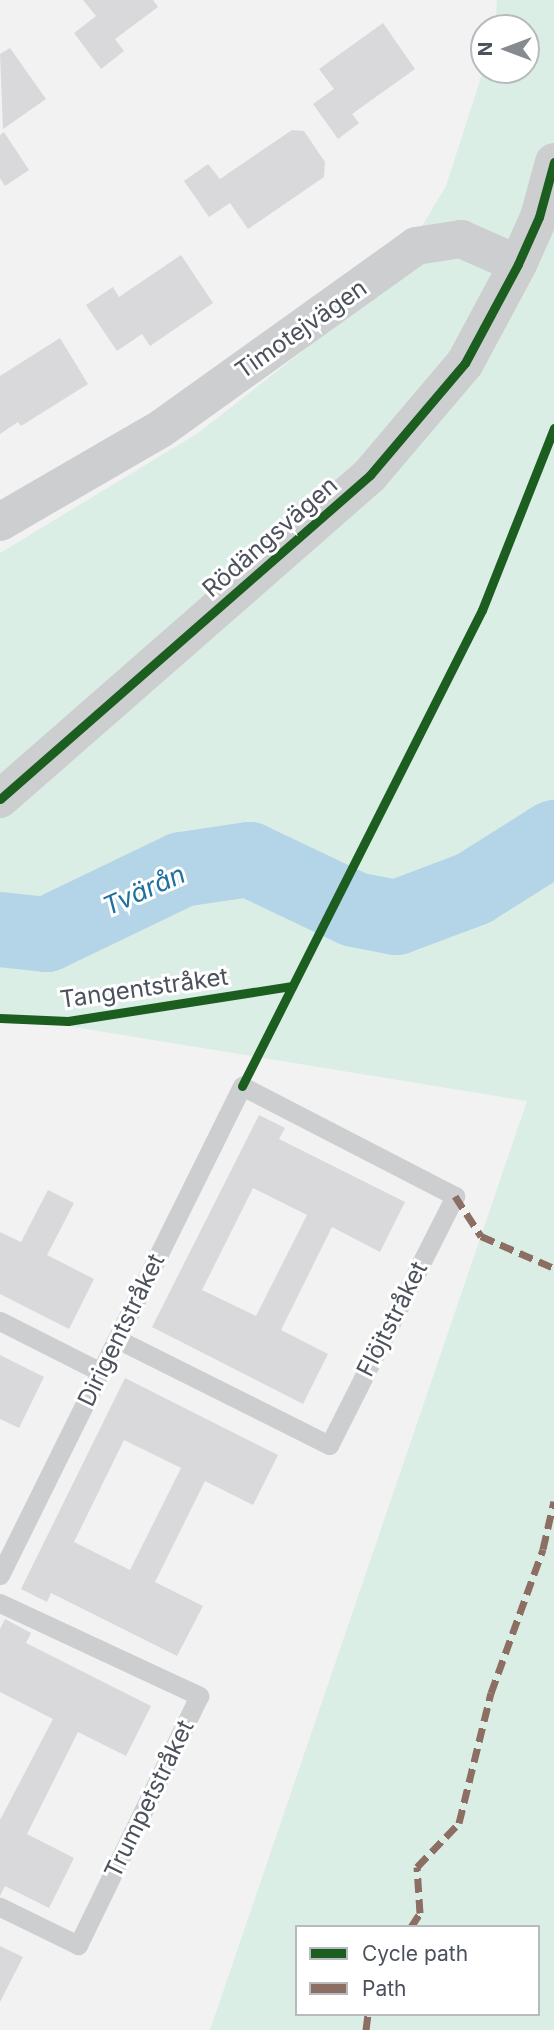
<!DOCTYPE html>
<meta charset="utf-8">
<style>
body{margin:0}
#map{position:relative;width:554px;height:2030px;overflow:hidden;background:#f3f2f2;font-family:Inter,sans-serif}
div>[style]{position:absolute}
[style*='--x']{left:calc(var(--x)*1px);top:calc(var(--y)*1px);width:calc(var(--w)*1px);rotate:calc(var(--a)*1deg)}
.green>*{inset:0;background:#dbeee5}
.river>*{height:75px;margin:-37.5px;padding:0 37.5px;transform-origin:37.5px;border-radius:37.5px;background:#b4d5e7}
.building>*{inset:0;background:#d9d9db}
.lane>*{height:19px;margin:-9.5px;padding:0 9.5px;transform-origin:9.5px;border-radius:9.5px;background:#cdced0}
.street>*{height:38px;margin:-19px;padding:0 19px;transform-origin:19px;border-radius:19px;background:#cdced0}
.quiet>*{height:7px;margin-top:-3.5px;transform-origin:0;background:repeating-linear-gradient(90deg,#8d6e63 0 14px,transparent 0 21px)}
.cycleway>*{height:9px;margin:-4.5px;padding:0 4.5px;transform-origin:4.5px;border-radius:4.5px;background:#1b5e20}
span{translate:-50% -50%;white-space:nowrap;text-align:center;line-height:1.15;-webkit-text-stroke:6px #fff;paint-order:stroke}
.street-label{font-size:24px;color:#4c525d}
.water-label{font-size:26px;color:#1f709c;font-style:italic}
.legend{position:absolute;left:295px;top:1925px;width:245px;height:91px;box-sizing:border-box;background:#fff;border:2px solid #b7babe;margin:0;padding:9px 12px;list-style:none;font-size:21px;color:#4c525d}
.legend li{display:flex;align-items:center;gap:14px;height:35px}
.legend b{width:35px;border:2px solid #b7babe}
.north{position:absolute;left:470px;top:14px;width:70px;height:70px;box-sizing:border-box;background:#fff;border:2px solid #b7babe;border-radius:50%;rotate:270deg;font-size:19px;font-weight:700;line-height:28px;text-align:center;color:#4c525d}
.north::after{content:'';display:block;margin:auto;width:24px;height:32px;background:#868a91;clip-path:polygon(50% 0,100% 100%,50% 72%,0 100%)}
</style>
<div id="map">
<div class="green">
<div style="clip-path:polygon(evenodd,497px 0,554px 0,554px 2030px,210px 2030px,527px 1101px,0 1015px,0 553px,198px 433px,386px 286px,446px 186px,484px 68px,526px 70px,526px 28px,495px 28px,497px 0,297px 1927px,538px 1927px,538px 2014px,297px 2014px,297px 1927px)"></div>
</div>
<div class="river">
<div style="--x:0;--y:929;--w:46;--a:6.2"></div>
<div style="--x:46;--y:934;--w:150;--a:-25.7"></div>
<div style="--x:181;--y:869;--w:69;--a:-8.4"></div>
<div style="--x:249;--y:859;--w:116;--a:25.5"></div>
<div style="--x:354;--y:909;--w:43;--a:10.8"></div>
<div style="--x:396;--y:917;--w:82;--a:-20.6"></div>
<div style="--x:473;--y:888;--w:96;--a:-32.2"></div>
</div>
<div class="building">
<div style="clip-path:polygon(83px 0,153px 0,158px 7px,115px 39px,124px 51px,101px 69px,74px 33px,96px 16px)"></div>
<div style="clip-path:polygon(383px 23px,415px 69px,352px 114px,359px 123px,338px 139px,313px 104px,334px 89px,319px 69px)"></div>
<div style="clip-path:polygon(10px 48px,46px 99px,3px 129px,0 54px)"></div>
<div style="clip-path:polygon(292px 130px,304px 131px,325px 162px,324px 177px,248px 229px,230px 203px,209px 217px,184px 181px,208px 164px,220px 179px)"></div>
<div style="clip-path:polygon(4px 132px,29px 170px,5px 186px,0 178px,0 135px)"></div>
<div style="clip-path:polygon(181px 255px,213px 303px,150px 346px,142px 334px,117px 351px,86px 305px,113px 287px,119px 297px)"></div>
<div style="clip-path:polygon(60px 338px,88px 384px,21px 426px,18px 422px,0 434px,0 376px)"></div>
<div style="clip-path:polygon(evenodd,259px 1115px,285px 1128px,279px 1139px,405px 1202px,380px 1252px,332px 1227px,281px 1330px,328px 1354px,303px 1404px,152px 1327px,259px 1115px,253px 1188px,307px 1215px,256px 1316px,202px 1290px,253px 1188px)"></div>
<div style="clip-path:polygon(48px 1190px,74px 1203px,47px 1255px,94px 1279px,69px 1329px,0 1294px,0 1232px,21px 1242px)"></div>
<div style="clip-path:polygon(0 1355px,44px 1377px,19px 1428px,0 1419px)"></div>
<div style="clip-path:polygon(evenodd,125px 1378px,278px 1455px,253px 1505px,205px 1481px,155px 1582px,203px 1606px,177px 1656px,51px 1593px,47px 1602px,21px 1589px,125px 1378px,124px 1440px,181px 1468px,130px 1570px,74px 1542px,124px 1440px)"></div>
<div style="clip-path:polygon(5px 1619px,31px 1633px,26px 1643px,151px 1706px,126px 1756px,78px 1732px,27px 1834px,74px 1858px,49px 1908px,5px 1886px,0 1896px,0 1820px,53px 1719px,0 1692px,0 1629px)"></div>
<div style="clip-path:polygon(0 1946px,23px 1957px,0 2002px)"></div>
</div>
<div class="lane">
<div style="--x:0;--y:1321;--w:113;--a:26.8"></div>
<div style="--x:0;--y:1575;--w:546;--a:-63.67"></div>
<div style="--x:242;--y:1086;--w:240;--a:27.3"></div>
<div style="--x:455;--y:1196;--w:279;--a:116.8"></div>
<div style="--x:329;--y:1445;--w:237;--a:-153.4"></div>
<div style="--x:0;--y:1603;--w:220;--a:25"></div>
<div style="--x:199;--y:1696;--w:277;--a:115.9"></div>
<div style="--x:78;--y:1945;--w:87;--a:-154"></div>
</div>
<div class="street">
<div style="--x:0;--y:522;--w:187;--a:-30.1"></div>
<div style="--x:162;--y:428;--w:312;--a:-35.6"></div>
<div style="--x:416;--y:246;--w:46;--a:-8.8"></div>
<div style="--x:461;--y:239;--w:62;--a:23.7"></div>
<div style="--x:0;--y:799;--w:492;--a:-41.2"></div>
<div style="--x:370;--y:475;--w:147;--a:-49.7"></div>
<div style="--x:465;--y:363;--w:112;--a:-61.8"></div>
<div style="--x:518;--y:264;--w:51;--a:-65.9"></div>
<div style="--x:539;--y:217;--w:57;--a:-74.7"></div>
</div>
<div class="quiet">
<div style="--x:455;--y:1196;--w:48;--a:57"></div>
<div style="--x:481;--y:1236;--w:80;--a:23.7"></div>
<div style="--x:411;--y:1927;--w:17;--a:-57"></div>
<div style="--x:420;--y:1913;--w:46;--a:-93.7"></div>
<div style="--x:417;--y:1867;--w:61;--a:-46.3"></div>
<div style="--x:459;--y:1823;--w:134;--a:-76.2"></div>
<div style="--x:491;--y:1693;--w:153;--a:-70.1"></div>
<div style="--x:543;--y:1549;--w:49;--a:-77.1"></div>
<div style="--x:366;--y:2030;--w:16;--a:-83"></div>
</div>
<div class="cycleway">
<div style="--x:0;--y:799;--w:492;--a:-41.2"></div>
<div style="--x:370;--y:475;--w:147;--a:-49.7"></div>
<div style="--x:465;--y:363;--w:112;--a:-61.8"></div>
<div style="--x:518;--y:264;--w:51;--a:-65.9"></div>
<div style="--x:539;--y:217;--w:57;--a:-74.7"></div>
<div style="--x:0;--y:1018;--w:68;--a:2.5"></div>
<div style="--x:68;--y:1021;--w:227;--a:-8.9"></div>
<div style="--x:242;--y:1086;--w:533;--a:-63.24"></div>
<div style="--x:482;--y:610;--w:196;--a:-68.4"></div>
</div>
<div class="street-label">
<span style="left:301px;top:329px;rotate:-35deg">Timotejvägen</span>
<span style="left:270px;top:537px;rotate:-41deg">Rödängsvägen</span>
<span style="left:144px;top:988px;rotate:-8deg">Tangentstråket</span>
<span style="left:392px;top:1319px;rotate:-63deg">Flöjtstråket</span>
<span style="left:121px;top:1330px;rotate:-64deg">Dirigentstråket</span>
<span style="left:149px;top:1799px;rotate:-64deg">Trumpetstråket</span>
</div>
<div class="water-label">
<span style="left:144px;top:890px;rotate:-24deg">Tvärån</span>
</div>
<ul class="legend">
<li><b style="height:9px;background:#1b5e20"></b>Cycle path</li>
<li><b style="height:9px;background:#8d6e63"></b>Path</li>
</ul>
<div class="north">N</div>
</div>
